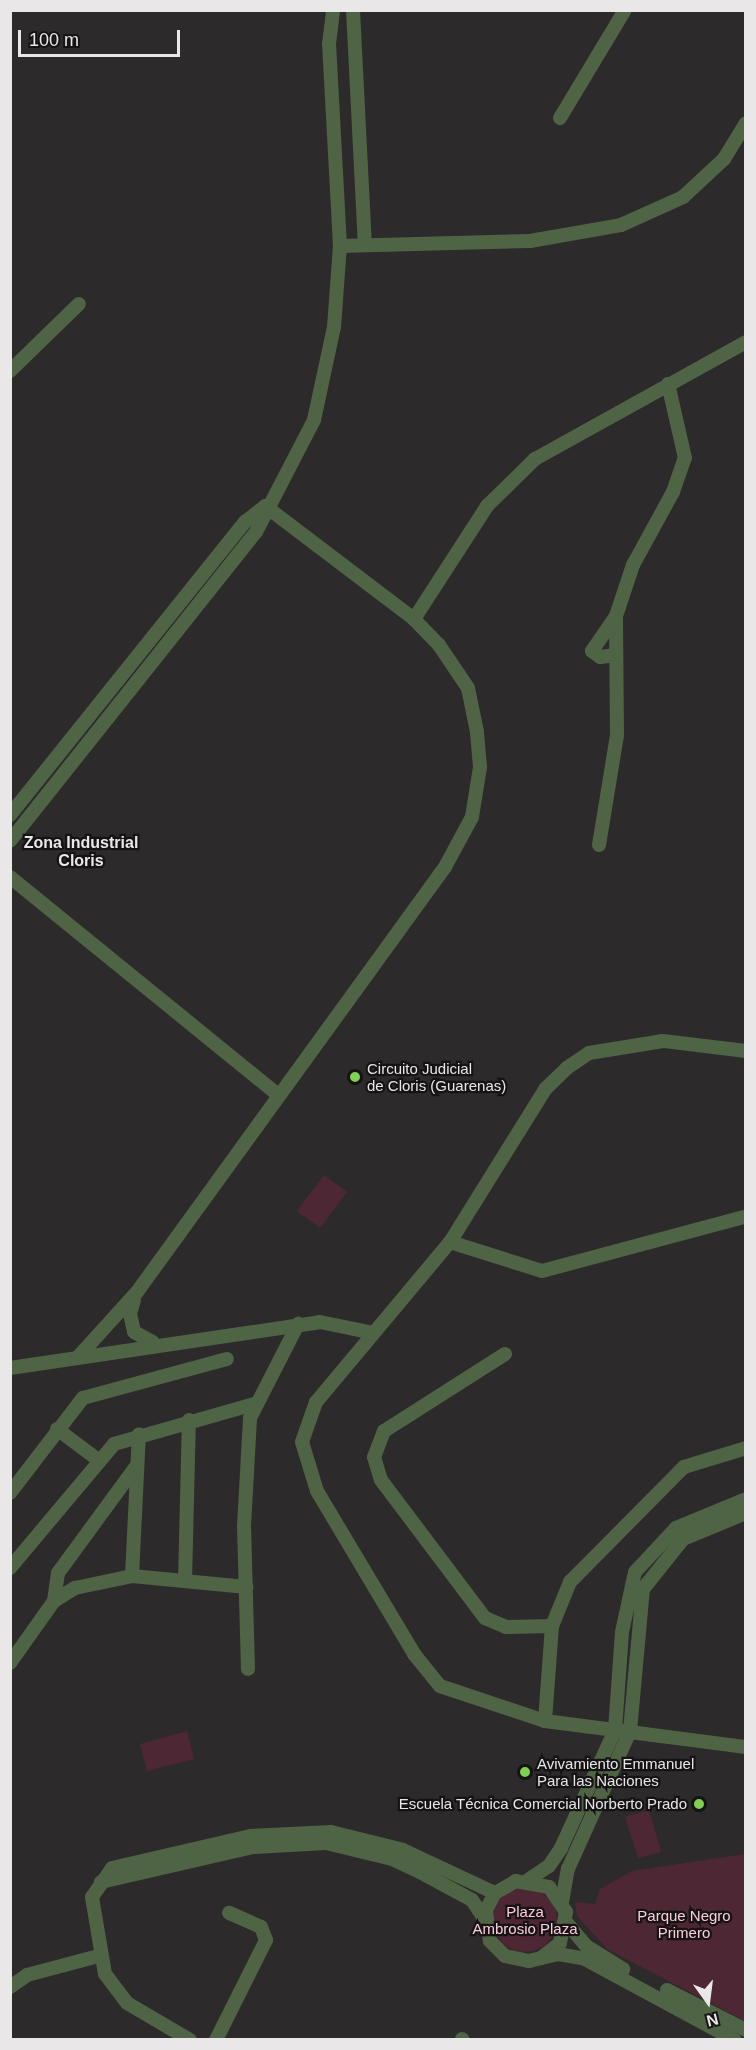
<!DOCTYPE html>
<meta charset="utf-8">
<style>
body{margin:0}
#map{position:relative;width:756px;height:2050px;overflow:hidden;background:#2d2a2b;font-family:Arial,sans-serif}
div>[style]{position:absolute}
[style*='--x']{left:calc(var(--x)*1px);top:calc(var(--y)*1px);width:calc(var(--w)*1px);rotate:calc(var(--a)*1deg)}
.green>*{inset:0;background:#4e2734}
.round{border-radius:50%}
.street>*{height:14px;margin:-7px;padding:0 7px;transform-origin:7px;border-radius:7px;background:#4f6445}
.dots>*{width:16px;height:16px;translate:-50% -50%;box-sizing:border-box;border:3px solid #151314;border-radius:50%}
span{translate:-50% -50%;white-space:nowrap;text-align:center;line-height:1.15;-webkit-text-stroke:4.5px #151314;paint-order:stroke}
.poi-label{font-size:15px;color:#e9e7e8}
.left{translate:0 -50%;text-align:left}
.right{translate:-100% -50%;text-align:right}
.park-label{font-size:15px;color:#fdcdda}
.neighbourhood-label{font-size:16px;color:#e9e7e8;font-weight:700}
.frame{position:absolute;inset:0;border:12px solid #e9e7e8;pointer-events:none}
.north{position:absolute;left:678px;top:1972px;width:60px;height:60px;-webkit-text-stroke:4px #151314;paint-order:stroke;rotate:166deg;font-size:16px;font-weight:700;line-height:24px;text-align:center;color:#e9e7e8}
.north::after{content:'';display:block;margin:auto;width:21px;height:27px;background:#e9e7e8;clip-path:polygon(50% 0,100% 100%,50% 72%,0 100%)}
.scale{position:absolute;left:18px;top:30px;width:162px;height:27px;box-sizing:border-box;border:3px solid #e9e7e8;border-top:0;padding-left:8px;font-size:18px;line-height:21px;white-space:nowrap;color:#e9e7e8;-webkit-text-stroke:4px #151314;paint-order:stroke}
</style>
<div id="map">
<div class="green">
<div style="clip-path:polygon(324px 1175px,347px 1192px,320px 1228px,297px 1211px)"></div>
<div style="clip-path:polygon(187px 1731px,194px 1759px,147px 1771px,140px 1744px)"></div>
<div style="clip-path:polygon(649px 1810px,661px 1852px,638px 1858px,625px 1817px)"></div>
<div style="clip-path:polygon(745px 1854px,745px 2021px,607px 1949px,577px 1916px,575px 1902px,595px 1904px,600px 1889px,632px 1871px)"></div>
<div class="round" style="left:493px;top:1888px;width:64px;height:64px"></div>
</div>
<div class="street">
<div style="--x:353;--y:10;--w:235;--a:87.1"></div>
<div style="--x:560;--y:118;--w:126;--a:-59"></div>
<div style="--x:340;--y:246;--w:190;--a:-1.5"></div>
<div style="--x:530;--y:241;--w:92;--a:-10"></div>
<div style="--x:621;--y:225;--w:68;--a:-24.3"></div>
<div style="--x:683;--y:197;--w:56;--a:-42.8"></div>
<div style="--x:724;--y:159;--w:42;--a:-58.6"></div>
<div style="--x:10;--y:371;--w:96;--a:-44.2"></div>
<div style="--x:414;--y:619;--w:135;--a:-57.1"></div>
<div style="--x:487;--y:506;--w:67;--a:-44.4"></div>
<div style="--x:535;--y:459;--w:241;--a:-29"></div>
<div style="--x:616;--y:655;--w:16;--a:173"></div>
<div style="--x:600;--y:657;--w:10;--a:-143"></div>
<div style="--x:592;--y:651;--w:42;--a:-55.6"></div>
<div style="--x:616;--y:616;--w:54;--a:-71.6"></div>
<div style="--x:633;--y:565;--w:83;--a:-61.3"></div>
<div style="--x:673;--y:492;--w:36;--a:-71"></div>
<div style="--x:685;--y:458;--w:76;--a:-102.9"></div>
<div style="--x:10;--y:815;--w:376;--a:-51.3"></div>
<div style="--x:245;--y:522;--w:24;--a:-38"></div>
<div style="--x:10;--y:841;--w:395;--a:-51.5"></div>
<div style="--x:256;--y:532;--w:126;--a:-62.6"></div>
<div style="--x:314;--y:420;--w:95;--a:-77.9"></div>
<div style="--x:334;--y:327;--w:81;--a:-85.8"></div>
<div style="--x:340;--y:246;--w:202;--a:-93.1"></div>
<div style="--x:329;--y:44;--w:34;--a:-83"></div>
<div style="--x:599;--y:845;--w:111;--a:-80.7"></div>
<div style="--x:617;--y:735;--w:119;--a:-90.5"></div>
<div style="--x:10;--y:877;--w:344;--a:39.1"></div>
<div style="--x:746;--y:1051;--w:84;--a:-173.1"></div>
<div style="--x:663;--y:1041;--w:75;--a:170.8"></div>
<div style="--x:589;--y:1053;--w:27;--a:146"></div>
<div style="--x:567;--y:1068;--w:29;--a:136"></div>
<div style="--x:546;--y:1088;--w:181;--a:121.9"></div>
<div style="--x:450;--y:1242;--w:209;--a:129.9"></div>
<div style="--x:316;--y:1402;--w:42;--a:109.3"></div>
<div style="--x:302;--y:1442;--w:51;--a:73"></div>
<div style="--x:317;--y:1491;--w:190;--a:59.2"></div>
<div style="--x:414;--y:1654;--w:41;--a:50.9"></div>
<div style="--x:440;--y:1686;--w:111;--a:18.4"></div>
<div style="--x:545;--y:1721;--w:203;--a:7.4"></div>
<div style="--x:450;--y:1242;--w:96;--a:17.5"></div>
<div style="--x:542;--y:1271;--w:209;--a:-15"></div>
<div style="--x:134;--y:1300;--w:15;--a:106"></div>
<div style="--x:130;--y:1314;--w:18;--a:77"></div>
<div style="--x:134;--y:1332;--w:21;--a:28"></div>
<div style="--x:505;--y:1354;--w:143;--a:147.5"></div>
<div style="--x:384;--y:1431;--w:28;--a:111"></div>
<div style="--x:374;--y:1457;--w:24;--a:73"></div>
<div style="--x:381;--y:1480;--w:173;--a:53"></div>
<div style="--x:485;--y:1618;--w:23;--a:23"></div>
<div style="--x:506;--y:1627;--w:46;--a:-1.2"></div>
<div style="--x:79;--y:1356;--w:86;--a:-47.8"></div>
<div style="--x:137;--y:1292;--w:525;--a:-54.07"></div>
<div style="--x:445;--y:867;--w:57;--a:-61.6"></div>
<div style="--x:472;--y:817;--w:51;--a:-80.9"></div>
<div style="--x:480;--y:767;--w:35;--a:-95"></div>
<div style="--x:477;--y:732;--w:45;--a:-101.6"></div>
<div style="--x:468;--y:688;--w:52;--a:-124"></div>
<div style="--x:439;--y:645;--w:36;--a:-134"></div>
<div style="--x:414;--y:619;--w:187;--a:-142.8"></div>
<div style="--x:10;--y:1368;--w:313;--a:-8.4"></div>
<div style="--x:320;--y:1322;--w:54;--a:11.7"></div>
<div style="--x:57;--y:1429;--w:50;--a:36.9"></div>
<div style="--x:10;--y:1493;--w:120;--a:-52.5"></div>
<div style="--x:83;--y:1398;--w:149;--a:-15.2"></div>
<div style="--x:10;--y:1568;--w:162;--a:-50"></div>
<div style="--x:114;--y:1444;--w:146;--a:-15.9"></div>
<div style="--x:132;--y:1576;--w:142;--a:-87.2"></div>
<div style="--x:185;--y:1581;--w:161;--a:-88.6"></div>
<div style="--x:54;--y:1601;--w:28;--a:-82"></div>
<div style="--x:58;--y:1573;--w:134;--a:-53.8"></div>
<div style="--x:10;--y:1663;--w:76;--a:-54.6"></div>
<div style="--x:54;--y:1601;--w:25;--a:-32"></div>
<div style="--x:75;--y:1588;--w:58;--a:-11.9"></div>
<div style="--x:132;--y:1576;--w:115;--a:5.5"></div>
<div style="--x:248;--y:1669;--w:143;--a:-91.6"></div>
<div style="--x:244;--y:1526;--w:108;--a:-86.8"></div>
<div style="--x:250;--y:1418;--w:106;--a:-62.9"></div>
<div style="--x:545;--y:1721;--w:95;--a:-85.8"></div>
<div style="--x:552;--y:1626;--w:48;--a:-67.8"></div>
<div style="--x:570;--y:1582;--w:162;--a:-45.3"></div>
<div style="--x:684;--y:1467;--w:65;--a:-17"></div>
<div style="--x:528;--y:1880;--w:25;--a:-34"></div>
<div style="--x:549;--y:1866;--w:22;--a:-56"></div>
<div style="--x:561;--y:1848;--w:130;--a:-65.4"></div>
<div style="--x:615;--y:1730;--w:98;--a:-85.9"></div>
<div style="--x:622;--y:1632;--w:61;--a:-77.8"></div>
<div style="--x:635;--y:1572;--w:60;--a:-47"></div>
<div style="--x:676;--y:1528;--w:76;--a:-22.5"></div>
<div style="--x:101;--y:1882;--w:156;--a:-13"></div>
<div style="--x:253;--y:1847;--w:73;--a:-3.1"></div>
<div style="--x:326;--y:1843;--w:68;--a:13.6"></div>
<div style="--x:392;--y:1859;--w:31;--a:25"></div>
<div style="--x:420;--y:1872;--w:59;--a:28.3"></div>
<div style="--x:472;--y:1900;--w:24;--a:57"></div>
<div style="--x:562;--y:1902;--w:34;--a:-80"></div>
<div style="--x:568;--y:1869;--w:151;--a:-65.8"></div>
<div style="--x:630;--y:1731;--w:143;--a:-84.8"></div>
<div style="--x:643;--y:1589;--w:64;--a:-51.3"></div>
<div style="--x:683;--y:1539;--w:68;--a:-22.4"></div>
<div style="--x:566;--y:1922;--w:31;--a:50"></div>
<div style="--x:586;--y:1946;--w:44;--a:31.9"></div>
<div style="--x:541;--y:1958;--w:24;--a:-38"></div>
<div style="--x:560;--y:1943;--w:32;--a:-79"></div>
<div style="--x:566;--y:1912;--w:30;--a:-124"></div>
<div style="--x:549;--y:1887;--w:34;--a:-170"></div>
<div style="--x:516;--y:1881;--w:24;--a:150"></div>
<div style="--x:495;--y:1893;--w:19;--a:118"></div>
<div style="--x:486;--y:1910;--w:31;--a:83"></div>
<div style="--x:490;--y:1941;--w:21;--a:45"></div>
<div style="--x:505;--y:1956;--w:25;--a:12"></div>
<div style="--x:529;--y:1961;--w:12;--a:-14"></div>
<div style="--x:541;--y:1958;--w:17;--a:-13"></div>
<div style="--x:558;--y:1954;--w:27;--a:10"></div>
<div style="--x:585;--y:1959;--w:170;--a:28.4"></div>
<div style="--x:10;--y:1987;--w:21;--a:-35"></div>
<div style="--x:27;--y:1975;--w:74;--a:-14.8"></div>
<div style="--x:667;--y:1990;--w:89;--a:26.9"></div>
<div style="--x:462;--y:2039;--w:1;--a:45"></div>
<div style="--x:190;--y:2040;--w:73;--a:-149.6"></div>
<div style="--x:127;--y:2003;--w:36;--a:-127"></div>
<div style="--x:105;--y:1974;--w:78;--a:-99.6"></div>
<div style="--x:92;--y:1897;--w:35;--a:-55"></div>
<div style="--x:112;--y:1868;--w:143;--a:-13"></div>
<div style="--x:251;--y:1836;--w:80;--a:-2.9"></div>
<div style="--x:331;--y:1832;--w:74;--a:14"></div>
<div style="--x:403;--y:1850;--w:102;--a:25.1"></div>
<div style="--x:216;--y:2040;--w:112;--a:-63.4"></div>
<div style="--x:266;--y:1940;--w:14;--a:-111"></div>
<div style="--x:261;--y:1927;--w:35;--a:-156"></div>
</div>
<div class="dots">
<div style="left:355px;top:1077px;background:#80d051"></div>
<div style="left:525px;top:1772px;background:#80d051"></div>
<div style="left:699px;top:1804px;background:#80d051"></div>
</div>
<div class="poi-label">
<span class="left" style="left:367px;top:1077px">Circuito Judicial<br>de Cloris (Guarenas)</span>
<span class="left" style="left:537px;top:1772px">Avivamiento Emmanuel<br>Para las Naciones</span>
<span class="right" style="left:687px;top:1804px">Escuela Técnica Comercial Norberto Prado</span>
</div>
<div class="park-label">
<span style="left:525px;top:1920px">Plaza<br>Ambrosio Plaza</span>
<span style="left:684px;top:1924px">Parque Negro<br>Primero</span>
</div>
<div class="neighbourhood-label">
<span style="left:81px;top:852px">Zona Industrial<br>Cloris</span>
</div>
<div class="frame"></div>
<div class="north">N</div>
<div class="scale">100 m</div>
</div>
